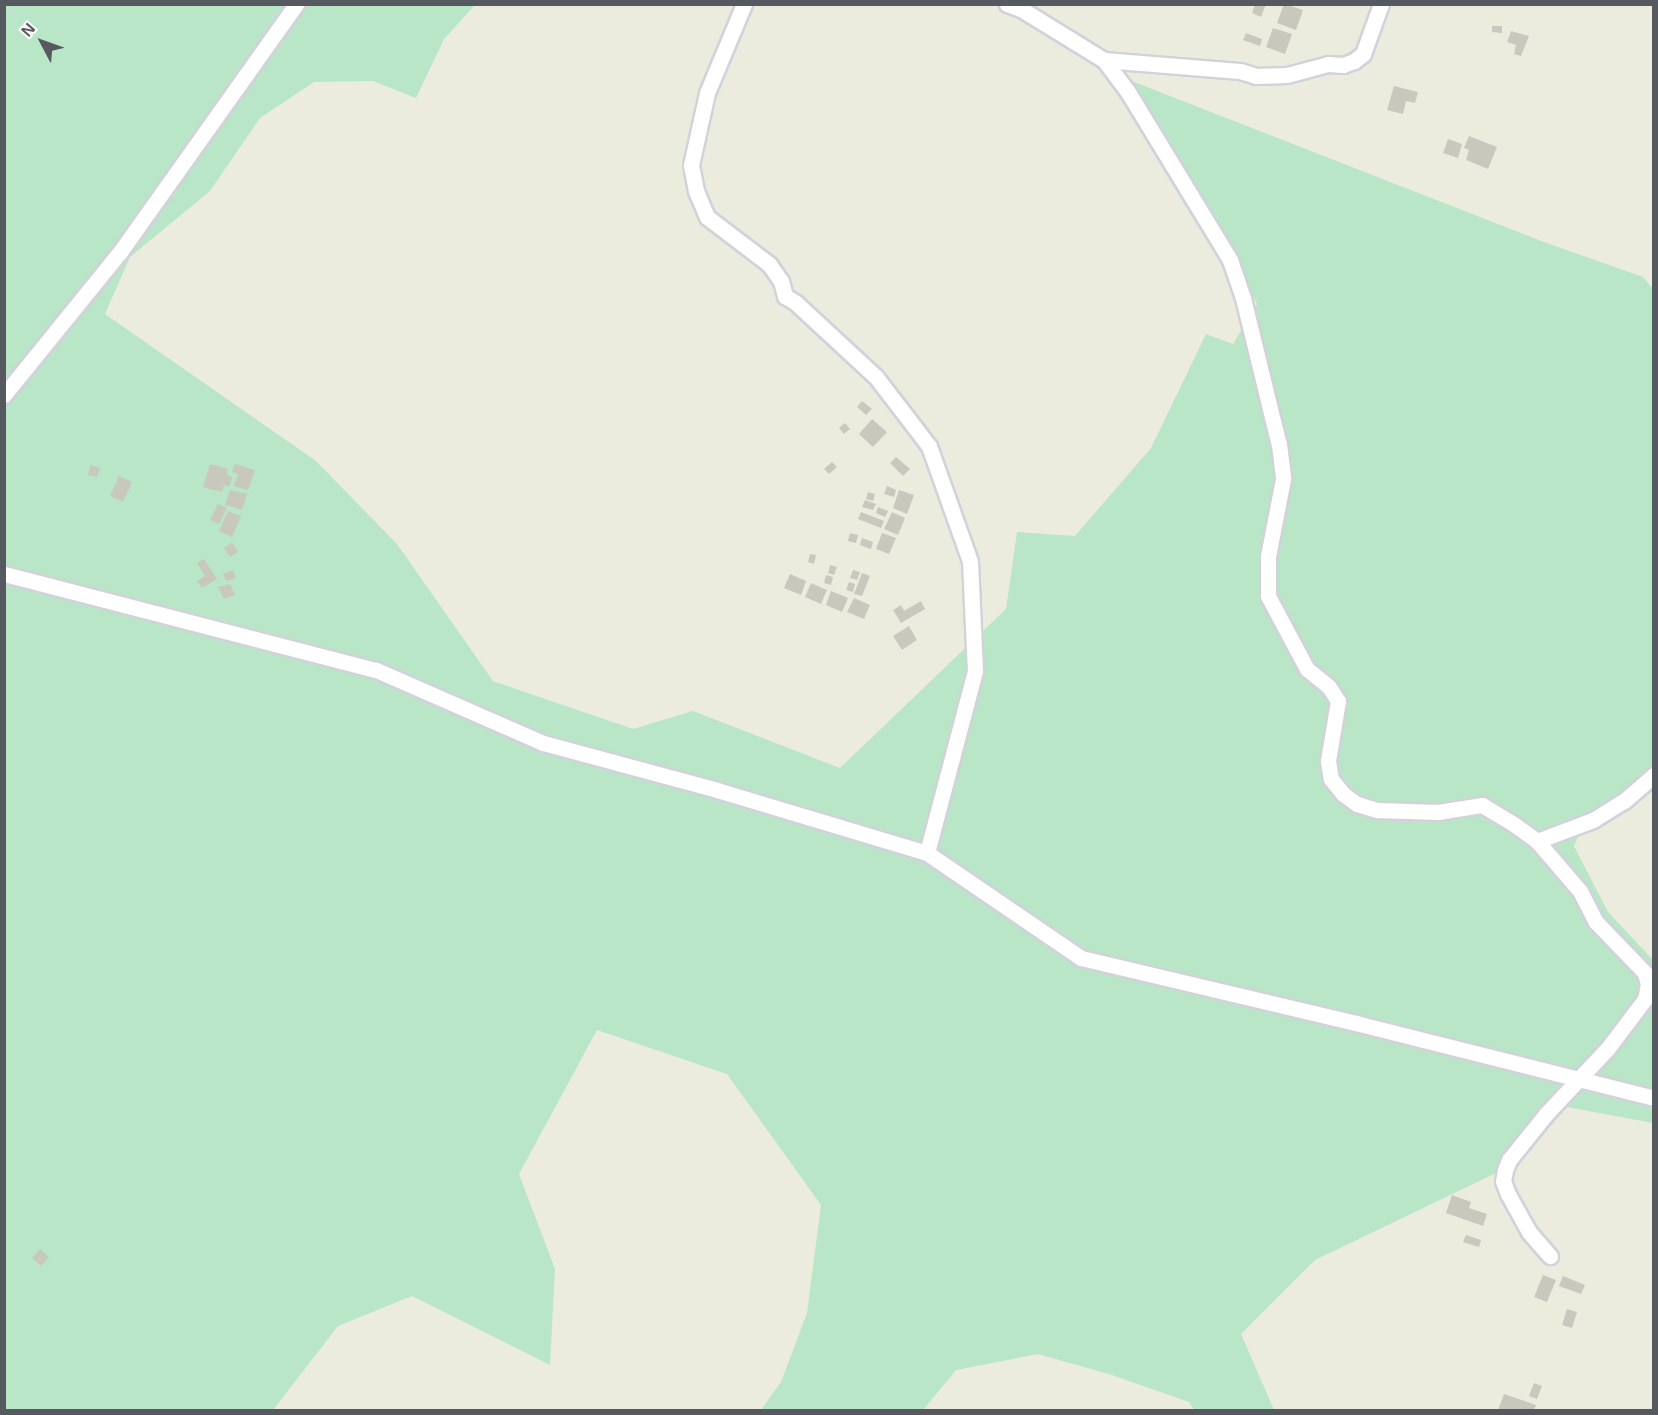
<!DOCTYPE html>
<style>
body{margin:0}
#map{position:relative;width:1658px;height:1415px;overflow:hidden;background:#ebecde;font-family:Arial,sans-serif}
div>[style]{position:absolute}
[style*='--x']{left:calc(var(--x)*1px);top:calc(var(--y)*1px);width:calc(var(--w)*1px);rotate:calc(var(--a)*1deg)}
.green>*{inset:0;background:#b8e6c6}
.building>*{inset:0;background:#c9c8bd}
.roads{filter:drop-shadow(2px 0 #d2d2da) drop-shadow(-2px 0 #d2d2da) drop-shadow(0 2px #d2d2da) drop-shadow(0 -2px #d2d2da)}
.minor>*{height:15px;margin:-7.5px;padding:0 7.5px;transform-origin:7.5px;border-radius:7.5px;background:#fff}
span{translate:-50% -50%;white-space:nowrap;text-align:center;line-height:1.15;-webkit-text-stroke:6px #fff;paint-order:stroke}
.frame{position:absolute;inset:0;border:6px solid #575961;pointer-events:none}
.north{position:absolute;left:12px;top:12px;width:60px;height:60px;-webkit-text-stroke:4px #fff;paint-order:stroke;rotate:311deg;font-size:16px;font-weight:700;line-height:24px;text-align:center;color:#575961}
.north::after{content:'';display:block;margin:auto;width:21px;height:27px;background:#575961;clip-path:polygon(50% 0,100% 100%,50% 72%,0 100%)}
</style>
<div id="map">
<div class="green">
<div style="clip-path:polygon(5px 5px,475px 5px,444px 39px,416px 98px,373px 81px,314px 82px,260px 118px,210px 191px,130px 257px,105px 314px,316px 461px,397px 544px,493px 681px,633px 729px,693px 711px,840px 768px,1006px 609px,1017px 532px,1075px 536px,1151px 448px,1206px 334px,1233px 344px,1257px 304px,1134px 82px,1544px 242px,1643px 277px,1653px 289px,1653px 791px,1599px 826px,1579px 835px,1574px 846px,1608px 912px,1653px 960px,1653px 1123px,1567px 1107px,1519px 1162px,1315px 1260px,1241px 1334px,1274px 1410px,1194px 1410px,1189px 1402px,1109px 1374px,1038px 1354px,956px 1370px,923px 1410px,761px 1410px,781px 1382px,807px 1313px,821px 1205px,727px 1074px,597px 1030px,519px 1174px,555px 1269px,550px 1365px,412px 1296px,338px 1326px,273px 1410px,5px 1410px)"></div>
</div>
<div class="building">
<div style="clip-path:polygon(1255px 4px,1266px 4px,1261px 17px,1252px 13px)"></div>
<div style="clip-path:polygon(1284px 4px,1303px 10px,1296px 30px,1277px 23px)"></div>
<div style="clip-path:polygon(1492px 26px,1502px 26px,1502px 33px,1492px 32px)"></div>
<div style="clip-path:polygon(1273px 28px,1292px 34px,1285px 54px,1266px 47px)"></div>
<div style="clip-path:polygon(1511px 31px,1529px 36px,1521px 56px,1514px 54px,1516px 45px,1507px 42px)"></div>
<div style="clip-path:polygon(1246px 33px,1262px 39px,1260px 46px,1243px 40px)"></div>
<div style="clip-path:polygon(1394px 86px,1418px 92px,1415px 103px,1406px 101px,1403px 114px,1387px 110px)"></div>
<div style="clip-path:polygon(1469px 136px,1497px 147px,1488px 169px,1466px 160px,1469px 150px,1464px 148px)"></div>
<div style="clip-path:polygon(1448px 139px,1462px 144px,1458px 158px,1443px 153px)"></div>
<div style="clip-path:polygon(862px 401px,872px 409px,866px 415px,857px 407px)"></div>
<div style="clip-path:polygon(872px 419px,887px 432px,873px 447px,859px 434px)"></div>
<div style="clip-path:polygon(845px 423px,850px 429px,844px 434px,839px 428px)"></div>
<div style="clip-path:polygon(896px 457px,910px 469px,903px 476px,890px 463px)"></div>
<div style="clip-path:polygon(832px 462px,837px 467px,829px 474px,824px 469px)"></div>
<div style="clip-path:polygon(210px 464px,228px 469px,227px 475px,232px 477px,230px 486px,224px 485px,222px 492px,203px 487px)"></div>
<div style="clip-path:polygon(235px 464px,255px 470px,248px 490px,234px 486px,238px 474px,232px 472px)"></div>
<div style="clip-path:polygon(91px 465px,100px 468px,97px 477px,88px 475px)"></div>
<div style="clip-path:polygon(119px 476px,132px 482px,123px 502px,110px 496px)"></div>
<div style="clip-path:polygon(887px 486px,896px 490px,894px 497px,884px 494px)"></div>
<div style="clip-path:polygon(230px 490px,247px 494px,242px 510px,225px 505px)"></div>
<div style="clip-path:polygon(899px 490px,914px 495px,907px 514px,893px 508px)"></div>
<div style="clip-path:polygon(868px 492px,875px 494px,873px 501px,866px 499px)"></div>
<div style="clip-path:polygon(865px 500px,876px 504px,873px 510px,862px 507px)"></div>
<div style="clip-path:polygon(218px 504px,227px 508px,219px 524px,210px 520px)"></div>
<div style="clip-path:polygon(878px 507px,888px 511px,885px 517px,876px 513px)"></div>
<div style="clip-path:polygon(228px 511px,241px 516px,232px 537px,219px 531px)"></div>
<div style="clip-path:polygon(861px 512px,884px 521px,881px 528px,858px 519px)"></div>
<div style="clip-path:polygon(892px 512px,905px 518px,898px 535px,884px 529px)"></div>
<div style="clip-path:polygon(850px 533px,858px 535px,856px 543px,848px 541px)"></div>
<div style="clip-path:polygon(882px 533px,896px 538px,889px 554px,876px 549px)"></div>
<div style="clip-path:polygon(862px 538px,873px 542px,871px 549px,860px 545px)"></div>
<div style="clip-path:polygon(232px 543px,238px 552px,230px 557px,224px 548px)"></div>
<div style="clip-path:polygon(810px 554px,816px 555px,814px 564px,808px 562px)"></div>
<div style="clip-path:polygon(204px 559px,217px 579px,202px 588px,197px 581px,205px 576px,197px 563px)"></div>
<div style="clip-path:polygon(830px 565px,837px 567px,834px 575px,828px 573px)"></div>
<div style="clip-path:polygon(233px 570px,236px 578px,226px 581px,223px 574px)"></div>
<div style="clip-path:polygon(853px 570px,860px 572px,857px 580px,850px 578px)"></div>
<div style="clip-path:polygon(862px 573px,870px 576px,862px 596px,854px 594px)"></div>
<div style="clip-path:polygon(790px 574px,806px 581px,801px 595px,784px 588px)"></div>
<div style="clip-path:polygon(826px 575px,833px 577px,831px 585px,824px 583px)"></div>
<div style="clip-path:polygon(849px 582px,855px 584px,853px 592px,846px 590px)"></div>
<div style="clip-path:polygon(811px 583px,827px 590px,821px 604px,805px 597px)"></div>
<div style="clip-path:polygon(230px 584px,235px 595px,224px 599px,218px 587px)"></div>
<div style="clip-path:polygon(831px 591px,848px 598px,842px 612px,826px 605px)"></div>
<div style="clip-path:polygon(854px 598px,870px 605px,864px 619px,847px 612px)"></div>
<div style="clip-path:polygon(921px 601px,925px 609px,901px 623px,893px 610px,901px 605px,904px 611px)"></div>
<div style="clip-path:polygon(909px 626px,917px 640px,902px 650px,893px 636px)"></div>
<div style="clip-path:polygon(1452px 1195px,1471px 1202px,1469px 1208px,1487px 1214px,1483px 1226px,1446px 1213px)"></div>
<div style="clip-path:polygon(1466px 1235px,1481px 1240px,1479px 1247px,1463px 1242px)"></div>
<div style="clip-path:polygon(40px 1249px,49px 1257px,41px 1266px,32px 1258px)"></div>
<div style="clip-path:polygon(1543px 1275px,1556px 1280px,1547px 1302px,1534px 1297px)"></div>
<div style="clip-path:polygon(1563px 1276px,1585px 1285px,1581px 1294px,1559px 1286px)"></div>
<div style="clip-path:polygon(1567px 1309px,1577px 1312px,1572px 1328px,1562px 1325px)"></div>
<div style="clip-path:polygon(1534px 1383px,1542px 1386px,1537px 1399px,1529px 1396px)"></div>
<div style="clip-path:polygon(1504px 1394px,1536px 1405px,1534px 1410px,1498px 1410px)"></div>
</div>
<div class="roads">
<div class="minor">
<div style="--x:744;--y:4;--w:96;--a:112.6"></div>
<div style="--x:707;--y:93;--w:74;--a:102.5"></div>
<div style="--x:691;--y:165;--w:26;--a:79"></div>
<div style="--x:696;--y:191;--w:28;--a:67"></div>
<div style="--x:707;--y:217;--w:78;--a:37.2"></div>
<div style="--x:769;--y:264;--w:21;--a:55"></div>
<div style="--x:781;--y:281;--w:16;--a:75"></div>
<div style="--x:785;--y:296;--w:13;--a:32"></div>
<div style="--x:796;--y:303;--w:109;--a:42.8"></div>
<div style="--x:876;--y:377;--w:87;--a:52.5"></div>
<div style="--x:929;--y:446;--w:122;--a:70.4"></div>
<div style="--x:970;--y:561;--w:110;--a:87.4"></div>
<div style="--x:975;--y:671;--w:188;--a:104.8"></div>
<div style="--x:1007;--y:4;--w:15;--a:20"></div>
<div style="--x:1021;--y:9;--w:97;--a:31.6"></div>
<div style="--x:1104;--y:60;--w:40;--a:53"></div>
<div style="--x:1128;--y:92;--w:197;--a:58.7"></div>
<div style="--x:1230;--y:260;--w:40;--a:71.1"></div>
<div style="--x:1243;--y:298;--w:114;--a:76.3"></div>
<div style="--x:1270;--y:409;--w:36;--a:76"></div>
<div style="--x:1279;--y:444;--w:35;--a:83"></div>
<div style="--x:1283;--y:479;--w:78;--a:101"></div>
<div style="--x:1268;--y:556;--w:40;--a:90"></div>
<div style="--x:1268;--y:596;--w:83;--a:61.9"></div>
<div style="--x:1307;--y:669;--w:28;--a:39"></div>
<div style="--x:1329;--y:687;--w:17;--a:57"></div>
<div style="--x:1338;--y:701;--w:61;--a:99.5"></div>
<div style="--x:1328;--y:761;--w:18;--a:81"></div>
<div style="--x:1331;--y:779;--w:19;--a:51"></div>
<div style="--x:1343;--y:794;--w:17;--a:36"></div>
<div style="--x:1357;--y:804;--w:21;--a:17"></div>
<div style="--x:1377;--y:810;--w:61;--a:1.9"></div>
<div style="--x:1438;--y:812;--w:45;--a:-9"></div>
<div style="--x:1482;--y:805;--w:39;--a:31"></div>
<div style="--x:1515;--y:825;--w:27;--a:36"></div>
<div style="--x:1537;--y:841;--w:66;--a:49.3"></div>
<div style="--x:1580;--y:891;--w:35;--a:63"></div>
<div style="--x:1596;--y:922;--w:71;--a:46.1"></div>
<div style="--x:1645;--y:973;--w:11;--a:75"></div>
<div style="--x:1648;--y:984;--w:15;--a:101"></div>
<div style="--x:1645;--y:999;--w:63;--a:127.2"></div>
<div style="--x:1607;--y:1049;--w:89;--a:133.2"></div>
<div style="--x:1546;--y:1114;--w:59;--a:128.8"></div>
<div style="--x:1509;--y:1160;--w:11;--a:112"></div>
<div style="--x:1505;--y:1170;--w:11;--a:100"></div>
<div style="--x:1503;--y:1181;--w:14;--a:69"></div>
<div style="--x:1508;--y:1194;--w:43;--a:61.1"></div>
<div style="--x:1529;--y:1232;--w:32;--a:49"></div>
<div style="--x:1104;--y:60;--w:136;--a:4.6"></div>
<div style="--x:1240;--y:71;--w:17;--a:17"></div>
<div style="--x:1256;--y:76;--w:31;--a:-2"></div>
<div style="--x:1287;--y:75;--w:42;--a:-15"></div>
<div style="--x:1328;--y:64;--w:15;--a:4"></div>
<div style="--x:1343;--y:65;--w:12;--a:-20"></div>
<div style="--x:1354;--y:61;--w:11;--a:-38"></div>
<div style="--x:1363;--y:54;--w:53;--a:-70.2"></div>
<div style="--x:4;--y:395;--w:184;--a:-51"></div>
<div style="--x:120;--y:252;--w:304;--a:-54.6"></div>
<div style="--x:4;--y:574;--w:384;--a:14.5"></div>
<div style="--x:376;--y:670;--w:182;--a:23.6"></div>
<div style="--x:543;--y:743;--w:180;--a:15.1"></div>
<div style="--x:717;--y:790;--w:219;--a:16.7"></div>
<div style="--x:927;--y:853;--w:186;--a:34.3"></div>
<div style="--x:1081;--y:958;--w:283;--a:13.3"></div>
<div style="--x:1356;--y:1023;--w:307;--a:14.1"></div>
<div style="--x:1537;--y:841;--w:60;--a:-20.6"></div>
<div style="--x:1593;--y:820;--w:36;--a:-32"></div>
<div style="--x:1624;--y:801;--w:40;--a:-41"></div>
</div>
</div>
<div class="frame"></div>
<div class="north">N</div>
</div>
